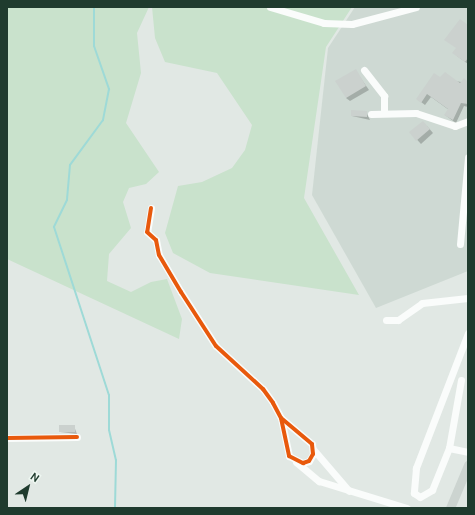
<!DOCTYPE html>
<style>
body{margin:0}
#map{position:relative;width:475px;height:515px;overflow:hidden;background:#e1e8e4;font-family:Cabin,sans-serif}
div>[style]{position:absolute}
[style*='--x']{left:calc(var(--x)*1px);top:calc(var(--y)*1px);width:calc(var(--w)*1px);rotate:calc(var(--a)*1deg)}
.built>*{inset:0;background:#ced9d3}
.green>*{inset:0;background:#c9e2cc}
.shadow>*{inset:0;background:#0003}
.stream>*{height:2px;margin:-1px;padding:0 1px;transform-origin:1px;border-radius:1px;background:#9edad7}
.building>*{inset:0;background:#cbd1ce}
.minor>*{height:7px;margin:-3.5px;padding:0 3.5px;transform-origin:3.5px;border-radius:3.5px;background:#fafcfb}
.major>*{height:9px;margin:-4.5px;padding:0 4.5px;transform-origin:4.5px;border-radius:4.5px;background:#ccd4d0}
.cycleway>*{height:4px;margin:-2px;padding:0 2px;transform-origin:2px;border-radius:2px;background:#e8590c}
span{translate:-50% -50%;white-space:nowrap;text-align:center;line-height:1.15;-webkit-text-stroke:4px #eef7f1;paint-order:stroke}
.frame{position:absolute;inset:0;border:8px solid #1f3b2e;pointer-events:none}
.north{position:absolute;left:8px;top:467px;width:40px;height:40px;-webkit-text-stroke:3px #eef7f1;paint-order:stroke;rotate:35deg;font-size:11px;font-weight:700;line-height:16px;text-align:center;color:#1f3b2e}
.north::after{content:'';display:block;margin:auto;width:14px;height:18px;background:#1f3b2e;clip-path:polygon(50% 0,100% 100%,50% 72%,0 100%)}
</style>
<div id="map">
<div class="built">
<div style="clip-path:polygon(355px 7px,468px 7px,468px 271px,376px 308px,312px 195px,328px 48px)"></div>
</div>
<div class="green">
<div style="clip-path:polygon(7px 7px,149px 7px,137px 33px,141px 73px,126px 123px,159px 172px,146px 184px,129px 188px,123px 202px,131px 228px,109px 254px,107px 281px,131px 292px,151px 282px,167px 279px,182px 319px,179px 339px,7px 259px)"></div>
<div style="clip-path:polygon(152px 7px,352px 7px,326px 47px,304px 198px,359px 295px,210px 273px,173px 253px,165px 233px,178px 186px,202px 182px,232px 168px,245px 150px,252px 125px,217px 73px,165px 62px,155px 38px)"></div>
</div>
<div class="shadow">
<div style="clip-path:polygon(468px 26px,468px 64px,457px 56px)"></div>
<div style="clip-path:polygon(355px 70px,369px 90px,350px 101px,346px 98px)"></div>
<div style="clip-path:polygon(441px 79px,468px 83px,468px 107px,464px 106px,456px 123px,445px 115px,449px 110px,431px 97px,425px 105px,417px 99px)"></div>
<div style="clip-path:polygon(366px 112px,370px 120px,352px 116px)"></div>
<div style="clip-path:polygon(427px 126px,433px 133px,421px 144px,411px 133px)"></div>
<div style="clip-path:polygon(74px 426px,77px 434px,60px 432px)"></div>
</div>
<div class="stream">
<div style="--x:94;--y:7;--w:39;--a:90"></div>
<div style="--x:94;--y:46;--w:46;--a:70.8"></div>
<div style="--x:109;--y:89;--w:32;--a:101"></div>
<div style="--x:103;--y:120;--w:56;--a:126.3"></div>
<div style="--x:70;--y:165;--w:35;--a:95"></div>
<div style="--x:67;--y:200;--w:30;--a:116"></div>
<div style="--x:54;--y:227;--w:177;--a:71.9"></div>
<div style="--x:109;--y:395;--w:35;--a:90"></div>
<div style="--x:109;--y:430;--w:31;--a:77"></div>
<div style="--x:116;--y:460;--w:48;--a:91.2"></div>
</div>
<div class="building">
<div style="clip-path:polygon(460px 19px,468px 25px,468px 58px,465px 62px,452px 53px,456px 48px,444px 40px)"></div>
<div style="clip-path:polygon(356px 69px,366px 86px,346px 98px,335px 81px)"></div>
<div style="clip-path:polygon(445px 72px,460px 83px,464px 78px,468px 82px,468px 104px,461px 103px,453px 120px,444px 115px,448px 109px,427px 94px,421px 103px,416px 99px,434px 73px,440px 77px)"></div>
<div style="clip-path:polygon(351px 110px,367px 111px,367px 117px,351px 116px)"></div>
<div style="clip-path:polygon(423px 121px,430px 129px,416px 141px,409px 132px)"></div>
<div style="clip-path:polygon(59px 425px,75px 425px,75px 432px,59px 432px)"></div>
</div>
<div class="minor">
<div style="--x:270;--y:7;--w:56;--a:16.5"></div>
<div style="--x:324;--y:23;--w:28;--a:2"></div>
<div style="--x:352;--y:24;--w:66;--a:-14.9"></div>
<div style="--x:364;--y:70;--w:33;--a:52"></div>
<div style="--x:384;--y:96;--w:17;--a:90"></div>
<div style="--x:371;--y:114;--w:45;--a:-1.3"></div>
<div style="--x:416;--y:113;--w:41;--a:18.4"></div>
<div style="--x:455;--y:126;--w:14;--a:-21"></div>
<div style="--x:151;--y:208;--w:24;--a:99"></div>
<div style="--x:147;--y:232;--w:12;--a:42"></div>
<div style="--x:156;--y:240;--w:15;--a:79"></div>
<div style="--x:159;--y:255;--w:43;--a:59.3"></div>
<div style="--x:181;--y:292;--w:64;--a:57.1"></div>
<div style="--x:216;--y:346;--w:64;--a:42.5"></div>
<div style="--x:263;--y:389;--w:17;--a:54"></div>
<div style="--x:273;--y:403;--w:17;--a:62"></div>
<div style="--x:281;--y:418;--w:39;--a:78"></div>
<div style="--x:289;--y:456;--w:16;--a:27"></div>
<div style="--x:303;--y:463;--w:6;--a:-18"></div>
<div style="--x:309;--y:461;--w:8;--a:-60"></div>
<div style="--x:313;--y:454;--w:10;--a:-96"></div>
<div style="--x:312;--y:444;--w:40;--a:-140"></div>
<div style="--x:460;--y:244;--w:87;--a:-84.7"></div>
<div style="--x:386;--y:320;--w:12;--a:0"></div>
<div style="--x:398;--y:320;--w:29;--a:-35"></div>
<div style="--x:422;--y:303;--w:46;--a:-6.2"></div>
<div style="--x:468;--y:333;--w:145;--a:111.1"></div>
<div style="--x:416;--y:468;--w:25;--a:95"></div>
<div style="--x:414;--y:493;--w:7;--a:34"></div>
<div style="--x:420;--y:497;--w:14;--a:-30"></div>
<div style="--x:432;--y:490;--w:45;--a:-68"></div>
<div style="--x:449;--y:448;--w:19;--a:12"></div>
<div style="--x:7;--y:438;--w:70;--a:-0.8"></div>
<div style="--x:449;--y:448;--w:69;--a:-80"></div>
<div style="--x:313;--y:449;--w:55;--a:49.4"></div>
<div style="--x:296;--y:462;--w:30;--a:40"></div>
<div style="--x:319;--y:481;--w:92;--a:17.1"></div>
</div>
<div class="major">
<div style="--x:450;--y:508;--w:47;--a:-67.3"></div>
</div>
<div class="cycleway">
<div style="--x:151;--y:208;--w:24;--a:99"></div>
<div style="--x:147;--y:232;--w:12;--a:42"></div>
<div style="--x:156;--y:240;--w:15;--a:79"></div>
<div style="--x:159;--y:255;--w:43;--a:59.3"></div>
<div style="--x:181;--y:292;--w:64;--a:57.1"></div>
<div style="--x:216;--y:346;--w:64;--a:42.5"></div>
<div style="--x:263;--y:389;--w:17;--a:54"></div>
<div style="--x:273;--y:403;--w:17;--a:62"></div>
<div style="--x:281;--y:418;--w:39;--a:78"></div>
<div style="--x:289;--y:456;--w:16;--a:27"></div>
<div style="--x:303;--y:463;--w:6;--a:-18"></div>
<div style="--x:309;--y:461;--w:8;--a:-60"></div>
<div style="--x:313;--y:454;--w:10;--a:-96"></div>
<div style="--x:312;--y:444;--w:40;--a:-140"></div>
<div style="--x:7;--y:438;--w:70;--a:-0.8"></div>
</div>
<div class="frame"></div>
<div class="north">N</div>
</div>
